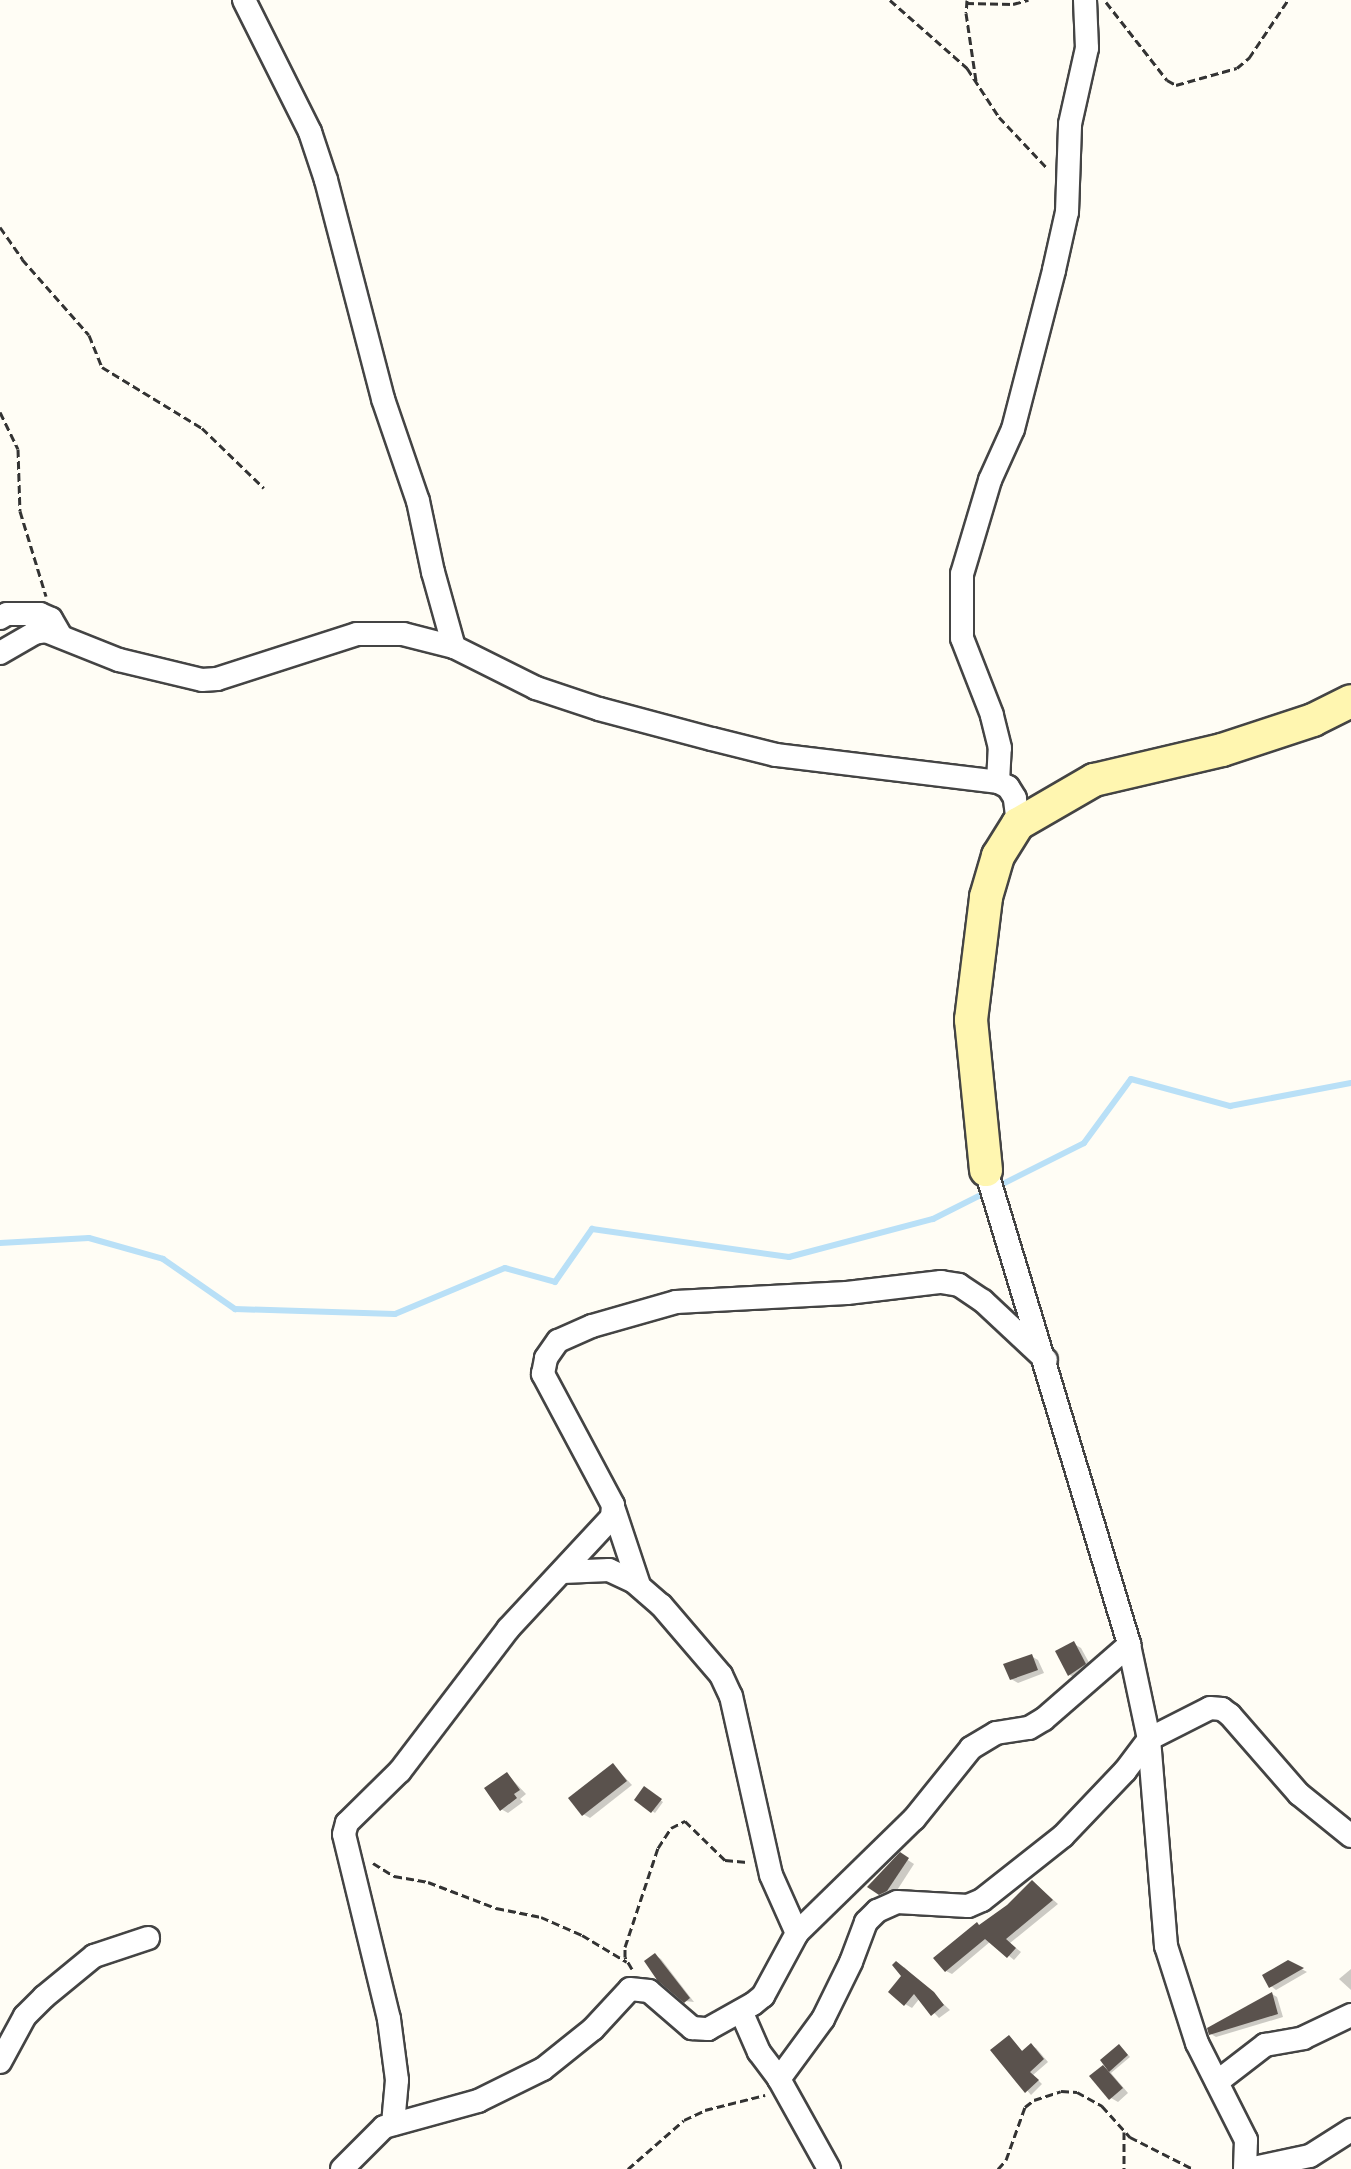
<!DOCTYPE html>
<style>
body{margin:0}
#map{position:relative;width:1351px;height:2169px;overflow:hidden;background:#fffdf5;font-family:"Crimson Pro",serif}
div>[style]{position:absolute}
[style*='--x']{left:calc(var(--x)*1px);top:calc(var(--y)*1px);width:calc(var(--w)*1px);rotate:calc(var(--a)*1deg)}
.shadow>*{inset:0;background:#0003}
.stream>*{height:6px;margin:-3px;padding:0 3px;transform-origin:3px;border-radius:3px;background:#b9e0f7}
.building>*{inset:0;background:#5a524d}
.path>*{height:3px;margin-top:-1.5px;transform-origin:0;background:repeating-linear-gradient(90deg,#333 0 8px,transparent 0 12px)}
.roads{filter:drop-shadow(2px 0 #444) drop-shadow(-2px 0 #444) drop-shadow(0 2px #444) drop-shadow(0 -2px #444)}
.street>*{height:22px;margin:-11px;padding:0 11px;transform-origin:11px;border-radius:11px;background:#fff}
.secondary>*{height:32px;margin:-16px;padding:0 16px;transform-origin:16px;border-radius:16px;background:#fff6b0}
span{translate:-50% -50%;white-space:nowrap;text-align:center;line-height:1.15;-webkit-text-stroke:8px #fff;paint-order:stroke}
</style>
<div id="map">
<div class="shadow">
<div style="clip-path:polygon(1074px 1644px,1081px 1648px,1092px 1668px,1077px 1679px,1070px 1675px,1058px 1652px)"></div>
<div style="clip-path:polygon(1031px 1656px,1038px 1660px,1044px 1673px,1018px 1683px,1011px 1679px)"></div>
<div style="clip-path:polygon(613px 1765px,632px 1785px,590px 1818px,583px 1814px)"></div>
<div style="clip-path:polygon(507px 1774px,526px 1794px,520px 1799px,523px 1802px,508px 1813px,501px 1809px)"></div>
<div style="clip-path:polygon(645px 1789px,663px 1802px,655px 1813px,637px 1800px)"></div>
<div style="clip-path:polygon(900px 1855px,914px 1864px,894px 1895px,888px 1897px,870px 1886px)"></div>
<div style="clip-path:polygon(1033px 1882px,1058px 1904px,1010px 1943px,1021px 1952px,1014px 1960px,991px 1941px,952px 1974px,946px 1971px)"></div>
<div style="clip-path:polygon(656px 1956px,661px 1959px,694px 2002px,685px 2001px)"></div>
<div style="clip-path:polygon(1289px 1962px,1307px 1972px,1276px 1990px,1271px 1986px)"></div>
<div style="clip-path:polygon(904px 1967px,950px 2010px,939px 2018px,920px 1998px,912px 2008px,905px 2004px)"></div>
<div style="clip-path:polygon(1351px 1969px,1351px 1990px,1339px 1979px)"></div>
<div style="clip-path:polygon(1272px 1994px,1277px 1997px,1283px 2017px,1216px 2037px,1211px 2034px)"></div>
<div style="clip-path:polygon(1009px 2037px,1023px 2052px,1031px 2046px,1036px 2048px,1048px 2062px,1033px 2075px,1042px 2084px,1031px 2095px,993px 2050px)"></div>
<div style="clip-path:polygon(1122px 2048px,1130px 2057px,1111px 2073px,1128px 2093px,1118px 2102px,1111px 2098px,1103px 2067px,1111px 2071px,1102px 2061px)"></div>
</div>
<div class="stream">
<div style="--x:0;--y:1243;--w:89;--a:-3.2"></div>
<div style="--x:89;--y:1238;--w:77;--a:15.8"></div>
<div style="--x:163;--y:1259;--w:88;--a:34.8"></div>
<div style="--x:235;--y:1309;--w:160;--a:1.8"></div>
<div style="--x:395;--y:1314;--w:119;--a:-22.7"></div>
<div style="--x:505;--y:1268;--w:52;--a:15.6"></div>
<div style="--x:555;--y:1282;--w:65;--a:-55.1"></div>
<div style="--x:592;--y:1229;--w:199;--a:8.1"></div>
<div style="--x:789;--y:1257;--w:149;--a:-14.8"></div>
<div style="--x:933;--y:1219;--w:169;--a:-26.7"></div>
<div style="--x:1084;--y:1143;--w:79;--a:-53.7"></div>
<div style="--x:1131;--y:1079;--w:103;--a:15.3"></div>
<div style="--x:1230;--y:1106;--w:123;--a:-10.8"></div>
</div>
<div class="building">
<div style="clip-path:polygon(1074px 1641px,1086px 1664px,1068px 1676px,1055px 1651px)"></div>
<div style="clip-path:polygon(1032px 1654px,1038px 1670px,1010px 1680px,1003px 1664px)"></div>
<div style="clip-path:polygon(613px 1763px,627px 1781px,582px 1816px,568px 1798px)"></div>
<div style="clip-path:polygon(507px 1772px,520px 1790px,514px 1794px,517px 1798px,500px 1811px,484px 1788px)"></div>
<div style="clip-path:polygon(644px 1786px,662px 1799px,651px 1813px,634px 1800px)"></div>
<div style="clip-path:polygon(900px 1852px,909px 1858px,887px 1891px,879px 1895px,867px 1887px)"></div>
<div style="clip-path:polygon(1032px 1880px,1053px 1900px,1006px 1939px,1016px 1948px,1007px 1958px,985px 1939px,945px 1972px,933px 1958px,977px 1922px,979px 1925px,1007px 1905px)"></div>
<div style="clip-path:polygon(655px 1953px,690px 1998px,684px 2003px,657px 1980px,644px 1961px)"></div>
<div style="clip-path:polygon(1288px 1960px,1304px 1968px,1269px 1988px,1262px 1975px)"></div>
<div style="clip-path:polygon(896px 1961px,934px 1992px,944px 2005px,931px 2016px,914px 1994px,904px 2006px,888px 1992px,901px 1976px,892px 1965px)"></div>
<div style="clip-path:polygon(1272px 1992px,1278px 2014px,1209px 2035px,1207px 2028px)"></div>
<div style="clip-path:polygon(1009px 2035px,1022px 2051px,1031px 2043px,1044px 2059px,1030px 2072px,1039px 2080px,1025px 2093px,990px 2050px)"></div>
<div style="clip-path:polygon(1119px 2044px,1128px 2055px,1109px 2072px,1100px 2060px)"></div>
<div style="clip-path:polygon(1103px 2065px,1123px 2088px,1109px 2100px,1089px 2076px)"></div>
</div>
<div class="path">
<div style="--x:890;--y:0;--w:103;--a:41.4"></div>
<div style="--x:967;--y:68;--w:59;--a:56.9"></div>
<div style="--x:999;--y:117;--w:70;--a:46.7"></div>
<div style="--x:967;--y:0;--w:13;--a:94"></div>
<div style="--x:966;--y:13;--w:69;--a:81.6"></div>
<div style="--x:1106;--y:2;--w:99;--a:52"></div>
<div style="--x:1167;--y:80;--w:10;--a:29"></div>
<div style="--x:1176;--y:85;--w:63;--a:-15.6"></div>
<div style="--x:1237;--y:68;--w:16;--a:-40"></div>
<div style="--x:1249;--y:58;--w:70;--a:-56.1"></div>
<div style="--x:966;--y:3;--w:47;--a:1.2"></div>
<div style="--x:1013;--y:4;--w:16;--a:-15"></div>
<div style="--x:0;--y:227;--w:39;--a:55"></div>
<div style="--x:22;--y:259;--w:101;--a:48.6"></div>
<div style="--x:89;--y:335;--w:35;--a:68"></div>
<div style="--x:102;--y:367;--w:117;--a:31.4"></div>
<div style="--x:202;--y:428;--w:86;--a:44.1"></div>
<div style="--x:0;--y:412;--w:41;--a:64.1"></div>
<div style="--x:18;--y:449;--w:62;--a:88.2"></div>
<div style="--x:20;--y:511;--w:89;--a:73"></div>
<div style="--x:373;--y:1863;--w:25;--a:32"></div>
<div style="--x:394;--y:1876;--w:35;--a:10"></div>
<div style="--x:428;--y:1882;--w:73;--a:20.9"></div>
<div style="--x:496;--y:1908;--w:46;--a:11.3"></div>
<div style="--x:541;--y:1917;--w:45;--a:23.7"></div>
<div style="--x:582;--y:1935;--w:52;--a:31"></div>
<div style="--x:632;--y:1969;--w:14;--a:-120"></div>
<div style="--x:625;--y:1957;--w:10;--a:-90"></div>
<div style="--x:625;--y:1947;--w:104;--a:-71.6"></div>
<div style="--x:658;--y:1848;--w:24;--a:-57"></div>
<div style="--x:671;--y:1828;--w:16;--a:-27"></div>
<div style="--x:685;--y:1821;--w:56;--a:44.3"></div>
<div style="--x:725;--y:1860;--w:22;--a:5"></div>
<div style="--x:1124;--y:2132;--w:37;--a:90"></div>
<div style="--x:628;--y:2169;--w:74;--a:-41.2"></div>
<div style="--x:684;--y:2120;--w:23;--a:-25"></div>
<div style="--x:705;--y:2110;--w:62;--a:-14"></div>
<div style="--x:998;--y:2169;--w:12;--a:-48"></div>
<div style="--x:1006;--y:2160;--w:56;--a:-70.3"></div>
<div style="--x:1025;--y:2107;--w:11;--a:-38"></div>
<div style="--x:1034;--y:2100;--w:28;--a:-18"></div>
<div style="--x:1061;--y:2091;--w:16;--a:4"></div>
<div style="--x:1077;--y:2092;--w:29;--a:29"></div>
<div style="--x:1102;--y:2106;--w:42;--a:47.9"></div>
<div style="--x:1130;--y:2137;--w:71;--a:26.9"></div>
</div>
<div class="roads">
<div class="street">
<div style="--x:244;--y:0;--w:148;--a:63.4"></div>
<div style="--x:310;--y:132;--w:51;--a:71.6"></div>
<div style="--x:326;--y:180;--w:226;--a:75.4"></div>
<div style="--x:383;--y:399;--w:108;--a:71.1"></div>
<div style="--x:418;--y:501;--w:73;--a:78.1"></div>
<div style="--x:433;--y:572;--w:78;--a:74.4"></div>
<div style="--x:0;--y:618;--w:8;--a:-30"></div>
<div style="--x:7;--y:614;--w:33;--a:0"></div>
<div style="--x:40;--y:614;--w:12;--a:24"></div>
<div style="--x:51;--y:619;--w:20;--a:60"></div>
<div style="--x:0;--y:653;--w:39;--a:-30"></div>
<div style="--x:34;--y:633;--w:12;--a:-9"></div>
<div style="--x:46;--y:631;--w:79;--a:21.7"></div>
<div style="--x:119;--y:660;--w:85;--a:13.5"></div>
<div style="--x:202;--y:680;--w:15;--a:-4"></div>
<div style="--x:217;--y:679;--w:147;--a:-17.8"></div>
<div style="--x:357;--y:634;--w:46;--a:0"></div>
<div style="--x:403;--y:634;--w:53;--a:14.3"></div>
<div style="--x:454;--y:647;--w:92;--a:26.6"></div>
<div style="--x:536;--y:688;--w:66;--a:18.4"></div>
<div style="--x:599;--y:709;--w:117;--a:14.9"></div>
<div style="--x:712;--y:739;--w:66;--a:14"></div>
<div style="--x:776;--y:755;--w:224;--a:6.9"></div>
<div style="--x:1018;--y:824;--w:26;--a:-97"></div>
<div style="--x:1015;--y:798;--w:13;--a:-122"></div>
<div style="--x:1008;--y:787;--w:11;--a:-153"></div>
<div style="--x:998;--y:782;--w:34;--a:-87"></div>
<div style="--x:1000;--y:748;--w:34;--a:-104"></div>
<div style="--x:992;--y:715;--w:83;--a:-111.3"></div>
<div style="--x:962;--y:638;--w:64;--a:-90"></div>
<div style="--x:962;--y:574;--w:98;--a:-73.4"></div>
<div style="--x:990;--y:480;--w:56;--a:-65.7"></div>
<div style="--x:1013;--y:429;--w:164;--a:-75.5"></div>
<div style="--x:1054;--y:270;--w:59;--a:-77.4"></div>
<div style="--x:1067;--y:212;--w:88;--a:-88"></div>
<div style="--x:1070;--y:124;--w:78;--a:-77.4"></div>
<div style="--x:1087;--y:48;--w:48;--a:-92.4"></div>
<div style="--x:986;--y:1170;--w:496;--a:73.2"></div>
<div style="--x:1129;--y:1645;--w:96;--a:78"></div>
<div style="--x:1149;--y:1739;--w:208;--a:85.3"></div>
<div style="--x:1166;--y:1946;--w:102;--a:72.3"></div>
<div style="--x:1197;--y:2043;--w:109;--a:63.2"></div>
<div style="--x:1246;--y:2140;--w:29;--a:92"></div>
<div style="--x:614;--y:1510;--w:79;--a:71.6"></div>
<div style="--x:563;--y:1572;--w:46;--a:-2.5"></div>
<div style="--x:609;--y:1570;--w:26;--a:25"></div>
<div style="--x:633;--y:1581;--w:37;--a:41"></div>
<div style="--x:661;--y:1605;--w:92;--a:49.4"></div>
<div style="--x:721;--y:1675;--w:23;--a:65"></div>
<div style="--x:731;--y:1696;--w:183;--a:77.4"></div>
<div style="--x:771;--y:1875;--w:64;--a:65.9"></div>
<div style="--x:741;--y:2011;--w:45;--a:66.3"></div>
<div style="--x:759;--y:2052;--w:34;--a:53"></div>
<div style="--x:779;--y:2079;--w:103;--a:60.9"></div>
<div style="--x:0;--y:2062;--w:52;--a:-61.5"></div>
<div style="--x:25;--y:2016;--w:27;--a:-45"></div>
<div style="--x:44;--y:1997;--w:65;--a:-39.4"></div>
<div style="--x:94;--y:1956;--w:57;--a:-18.4"></div>
<div style="--x:779;--y:2079;--w:74;--a:-53.7"></div>
<div style="--x:823;--y:2019;--w:64;--a:-63.8"></div>
<div style="--x:851;--y:1962;--w:43;--a:-69.4"></div>
<div style="--x:866;--y:1922;--w:16;--a:-45"></div>
<div style="--x:877;--y:1911;--w:22;--a:-24"></div>
<div style="--x:897;--y:1902;--w:71;--a:3.2"></div>
<div style="--x:968;--y:1906;--w:15;--a:-23"></div>
<div style="--x:982;--y:1900;--w:103;--a:-38.3"></div>
<div style="--x:1063;--y:1836;--w:90;--a:-46.4"></div>
<div style="--x:1125;--y:1771;--w:40;--a:-53"></div>
<div style="--x:1149;--y:1739;--w:68;--a:-26.9"></div>
<div style="--x:1210;--y:1708;--w:12;--a:5"></div>
<div style="--x:1222;--y:1709;--w:10;--a:37"></div>
<div style="--x:1230;--y:1715;--w:105;--a:48.9"></div>
<div style="--x:1299;--y:1794;--w:67;--a:38.9"></div>
<div style="--x:1217;--y:2082;--w:61;--a:-37.6"></div>
<div style="--x:1265;--y:2045;--w:39;--a:-10"></div>
<div style="--x:1303;--y:2038;--w:53;--a:-25.6"></div>
<div style="--x:393;--y:2124;--w:44;--a:-84.8"></div>
<div style="--x:397;--y:2080;--w:62;--a:-97.5"></div>
<div style="--x:389;--y:2019;--w:190;--a:-103.7"></div>
<div style="--x:344;--y:1834;--w:11;--a:-75"></div>
<div style="--x:347;--y:1823;--w:74;--a:-44.5"></div>
<div style="--x:400;--y:1771;--w:178;--a:-52.7"></div>
<div style="--x:508;--y:1629;--w:153;--a:-47.1"></div>
<div style="--x:612;--y:1517;--w:12;--a:-85"></div>
<div style="--x:613;--y:1505;--w:149;--a:-118.1"></div>
<div style="--x:543;--y:1374;--w:16;--a:-79"></div>
<div style="--x:546;--y:1358;--w:21;--a:-55"></div>
<div style="--x:558;--y:1341;--w:37;--a:-24"></div>
<div style="--x:592;--y:1326;--w:87;--a:-15.9"></div>
<div style="--x:676;--y:1302;--w:171;--a:-3"></div>
<div style="--x:847;--y:1293;--w:95;--a:-6.7"></div>
<div style="--x:941;--y:1282;--w:18;--a:9"></div>
<div style="--x:959;--y:1285;--w:29;--a:34"></div>
<div style="--x:983;--y:1301;--w:86;--a:43.1"></div>
<div style="--x:342;--y:2169;--w:59;--a:-45"></div>
<div style="--x:384;--y:2127;--w:98;--a:-15.5"></div>
<div style="--x:478;--y:2101;--w:72;--a:-26.2"></div>
<div style="--x:543;--y:2069;--w:64;--a:-38.7"></div>
<div style="--x:593;--y:2029;--w:54;--a:-47.2"></div>
<div style="--x:630;--y:1989;--w:19;--a:6"></div>
<div style="--x:649;--y:1991;--w:57;--a:40.7"></div>
<div style="--x:692;--y:2028;--w:16;--a:4"></div>
<div style="--x:708;--y:2029;--w:51;--a:-29.1"></div>
<div style="--x:753;--y:2004;--w:13;--a:-39"></div>
<div style="--x:763;--y:1996;--w:72;--a:-61.6"></div>
<div style="--x:797;--y:1933;--w:163;--a:-44.3"></div>
<div style="--x:914;--y:1819;--w:91;--a:-51.2"></div>
<div style="--x:971;--y:1748;--w:29;--a:-31"></div>
<div style="--x:996;--y:1733;--w:33;--a:-9"></div>
<div style="--x:1029;--y:1728;--w:17;--a:-31"></div>
<div style="--x:1044;--y:1719;--w:113;--a:-41"></div>
<div style="--x:1249;--y:2169;--w:62;--a:-12"></div>
<div style="--x:1310;--y:2156;--w:49;--a:-32.4"></div>
</div>
<div class="secondary">
<div style="--x:986;--y:1170;--w:151;--a:-95.7"></div>
<div style="--x:971;--y:1020;--w:124;--a:-83"></div>
<div style="--x:986;--y:897;--w:43;--a:-73.7"></div>
<div style="--x:998;--y:856;--w:38;--a:-58"></div>
<div style="--x:1018;--y:824;--w:88;--a:-30.1"></div>
<div style="--x:1094;--y:780;--w:131;--a:-13.2"></div>
<div style="--x:1222;--y:750;--w:96;--a:-18.2"></div>
<div style="--x:1313;--y:720;--w:42;--a:-26.6"></div>
</div>
</div>
</div>
